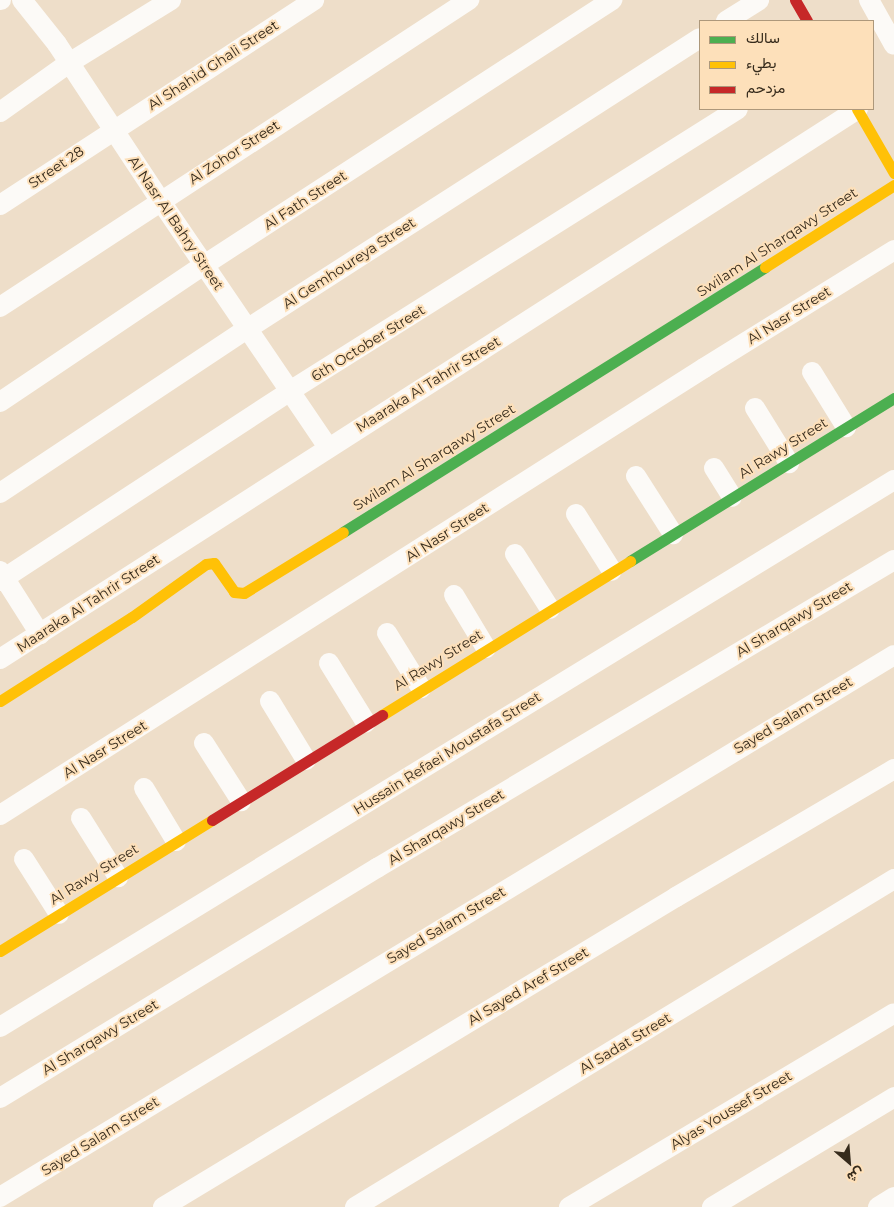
<!DOCTYPE html>
<meta charset="utf-8">
<style>
body{margin:0}
#map{position:relative;width:894px;height:1207px;overflow:hidden;background:#eedec9;font-family:Montserrat,Vazirmatn,sans-serif}
div>[style]{position:absolute}
[style*='--x']{left:calc(var(--x)*1px);top:calc(var(--y)*1px);width:calc(var(--w)*1px);rotate:calc(var(--a)*1deg)}
.street>*{height:20px;margin:-10px;padding:0 10px;transform-origin:10px;border-radius:10px;background:#fcfaf7}
.fast>*{height:11px;margin:-5.5px;padding:0 5.5px;transform-origin:5.5px;border-radius:5.5px;background:#4caf50}
.slow>*{height:11px;margin:-5.5px;padding:0 5.5px;transform-origin:5.5px;border-radius:5.5px;background:#ffc107}
.jam>*{height:11px;margin:-5.5px;padding:0 5.5px;transform-origin:5.5px;border-radius:5.5px;background:#c62828}
span{translate:-50% -50%;white-space:nowrap;text-align:center;line-height:1.15;-webkit-text-stroke:4px #fde0ba;paint-order:stroke}
.street-label{font-size:14px;color:#362b1c}
.legend{position:absolute;left:699px;top:20px;width:175px;height:90px;box-sizing:border-box;background:#fde0ba;border:1px solid #ad987b;margin:0;padding:6px 9px;list-style:none;font-size:15px;color:#362b1c}
.legend li{display:flex;align-items:center;gap:10px;height:25px}
.legend b{width:25px;border:1px solid #ad987b}
.north{position:absolute;left:824px;top:1137px;width:50px;height:50px;-webkit-text-stroke:4px #fde0ba;paint-order:stroke;rotate:153deg;font-size:14px;font-weight:700;line-height:20px;text-align:center;color:#362b1c}
.north::after{content:'';display:block;margin:auto;width:18px;height:22px;background:#362b1c;clip-path:polygon(50% 0,100% 100%,50% 72%,0 100%)}
</style>
<div id="map">
<div class="street">
<div style="--x:0;--y:0;--w:1;--a:0"></div>
<div style="--x:22;--y:0;--w:56;--a:51.5"></div>
<div style="--x:57;--y:44;--w:187;--a:56.6"></div>
<div style="--x:160;--y:200;--w:299;--a:55.8"></div>
<div style="--x:869;--y:0;--w:51;--a:60.9"></div>
<div style="--x:726;--y:21;--w:39;--a:-32"></div>
<div style="--x:0;--y:112;--w:85;--a:-35.4"></div>
<div style="--x:69;--y:63;--w:120;--a:-31.7"></div>
<div style="--x:0;--y:205;--w:375;--a:-33.1"></div>
<div style="--x:0;--y:307;--w:561;--a:-33.21"></div>
<div style="--x:812;--y:372;--w:65;--a:58.3"></div>
<div style="--x:0;--y:402;--w:246;--a:-33.9"></div>
<div style="--x:204;--y:265;--w:487;--a:-33"></div>
<div style="--x:755;--y:408;--w:65;--a:58.3"></div>
<div style="--x:714;--y:468;--w:34;--a:58"></div>
<div style="--x:636;--y:476;--w:69;--a:57.5"></div>
<div style="--x:0;--y:493;--w:296;--a:-33.6"></div>
<div style="--x:247;--y:329;--w:538;--a:-32.72"></div>
<div style="--x:576;--y:514;--w:67;--a:57.7"></div>
<div style="--x:515;--y:554;--w:65;--a:57.5"></div>
<div style="--x:0;--y:571;--w:75;--a:57.6"></div>
<div style="--x:0;--y:581;--w:347;--a:-33.2"></div>
<div style="--x:290;--y:391;--w:529;--a:-32.19"></div>
<div style="--x:454;--y:595;--w:62;--a:58.9"></div>
<div style="--x:387;--y:633;--w:65;--a:58.3"></div>
<div style="--x:0;--y:659;--w:1019;--a:-32.66"></div>
<div style="--x:329;--y:663;--w:70;--a:58.3"></div>
<div style="--x:270;--y:701;--w:69;--a:58.6"></div>
<div style="--x:204;--y:743;--w:69;--a:57.5"></div>
<div style="--x:144;--y:788;--w:62;--a:58.9"></div>
<div style="--x:0;--y:815;--w:834;--a:-32.41"></div>
<div style="--x:704;--y:368;--w:224;--a:-31.8"></div>
<div style="--x:81;--y:818;--w:70;--a:57.9"></div>
<div style="--x:24;--y:859;--w:65;--a:57.5"></div>
<div style="--x:0;--y:1027;--w:1048;--a:-31.46"></div>
<div style="--x:0;--y:1098;--w:442;--a:-31.4"></div>
<div style="--x:377;--y:868;--w:602;--a:-30.78"></div>
<div style="--x:0;--y:1197;--w:1045;--a:-31.23"></div>
<div style="--x:163;--y:1207;--w:599;--a:-31.14"></div>
<div style="--x:676;--y:897;--w:253;--a:-30.4"></div>
<div style="--x:355;--y:1207;--w:631;--a:-31.32"></div>
<div style="--x:569;--y:1207;--w:378;--a:-30.8"></div>
<div style="--x:712;--y:1207;--w:213;--a:-31.1"></div>
<div style="--x:878;--y:1207;--w:19;--a:-32"></div>
</div>
<div class="fast">
<div style="--x:343;--y:532;--w:498;--a:-32.1"></div>
<div style="--x:630;--y:561;--w:310;--a:-31.7"></div>
</div>
<div class="slow">
<div style="--x:857;--y:109;--w:74;--a:60"></div>
<div style="--x:765;--y:267;--w:153;--a:-32.4"></div>
<div style="--x:0;--y:701;--w:156;--a:-32.5"></div>
<div style="--x:132;--y:617;--w:91;--a:-35.6"></div>
<div style="--x:206;--y:564;--w:8;--a:-7"></div>
<div style="--x:214;--y:563;--w:35;--a:55"></div>
<div style="--x:234;--y:592;--w:10;--a:6"></div>
<div style="--x:244;--y:593;--w:116;--a:-31.6"></div>
<div style="--x:382;--y:715;--w:292;--a:-31.8"></div>
<div style="--x:0;--y:951;--w:249;--a:-31.7"></div>
</div>
<div class="jam">
<div style="--x:795;--y:0;--w:24;--a:60"></div>
<div style="--x:212;--y:820;--w:200;--a:-31.7"></div>
</div>
<div class="street-label">
<span style="left:213px;top:65px;rotate:-33deg">Al Shahid Ghali Street</span>
<span style="left:234px;top:152px;rotate:-33deg">Al Zohor Street</span>
<span style="left:56px;top:167px;rotate:-34deg">Street 28</span>
<span style="left:305px;top:200px;rotate:-33deg">Al Fath Street</span>
<span style="left:176px;top:223px;rotate:56deg">Al Nasr Al Bahry Street</span>
<span style="left:777px;top:242px;rotate:-33deg">Swilam Al Sharqawy Street</span>
<span style="left:349px;top:263px;rotate:-33deg">Al Gemhoureya Street</span>
<span style="left:789px;top:315px;rotate:-32deg">Al Nasr Street</span>
<span style="left:368px;top:343px;rotate:-32deg">6th October Street</span>
<span style="left:428px;top:384px;rotate:-32deg">Maaraka Al Tahrir Street</span>
<span style="left:783px;top:448px;rotate:-32deg">Al Rawy Street</span>
<span style="left:434px;top:457px;rotate:-32deg">Swilam Al Sharqawy Street</span>
<span style="left:447px;top:532px;rotate:-33deg">Al Nasr Street</span>
<span style="left:88px;top:603px;rotate:-33deg">Maaraka Al Tahrir Street</span>
<span style="left:794px;top:619px;rotate:-31deg">Al Sharqawy Street</span>
<span style="left:438px;top:660px;rotate:-32deg">Al Rawy Street</span>
<span style="left:793px;top:715px;rotate:-31deg">Sayed Salam Street</span>
<span style="left:105px;top:749px;rotate:-32deg">Al Nasr Street</span>
<span style="left:447px;top:753px;rotate:-32deg">Hussain Refaei Moustafa Street</span>
<span style="left:446px;top:827px;rotate:-31deg">Al Sharqawy Street</span>
<span style="left:94px;top:874px;rotate:-32deg">Al Rawy Street</span>
<span style="left:446px;top:925px;rotate:-31deg">Sayed Salam Street</span>
<span style="left:528px;top:986px;rotate:-31deg">Al Sayed Aref Street</span>
<span style="left:100px;top:1037px;rotate:-31deg">Al Sharqawy Street</span>
<span style="left:625px;top:1043px;rotate:-31deg">Al Sadat Street</span>
<span style="left:731px;top:1110px;rotate:-31deg">Alyas Youssef Street</span>
<span style="left:100px;top:1136px;rotate:-32deg">Sayed Salam Street</span>
</div>
<ul class="legend">
<li><b style="height:6px;background:#4caf50"></b>سالك</li>
<li><b style="height:6px;background:#ffc107"></b>بطيء</li>
<li><b style="height:6px;background:#c62828"></b>مزدحم</li>
</ul>
<div class="north">ش</div>
</div>
